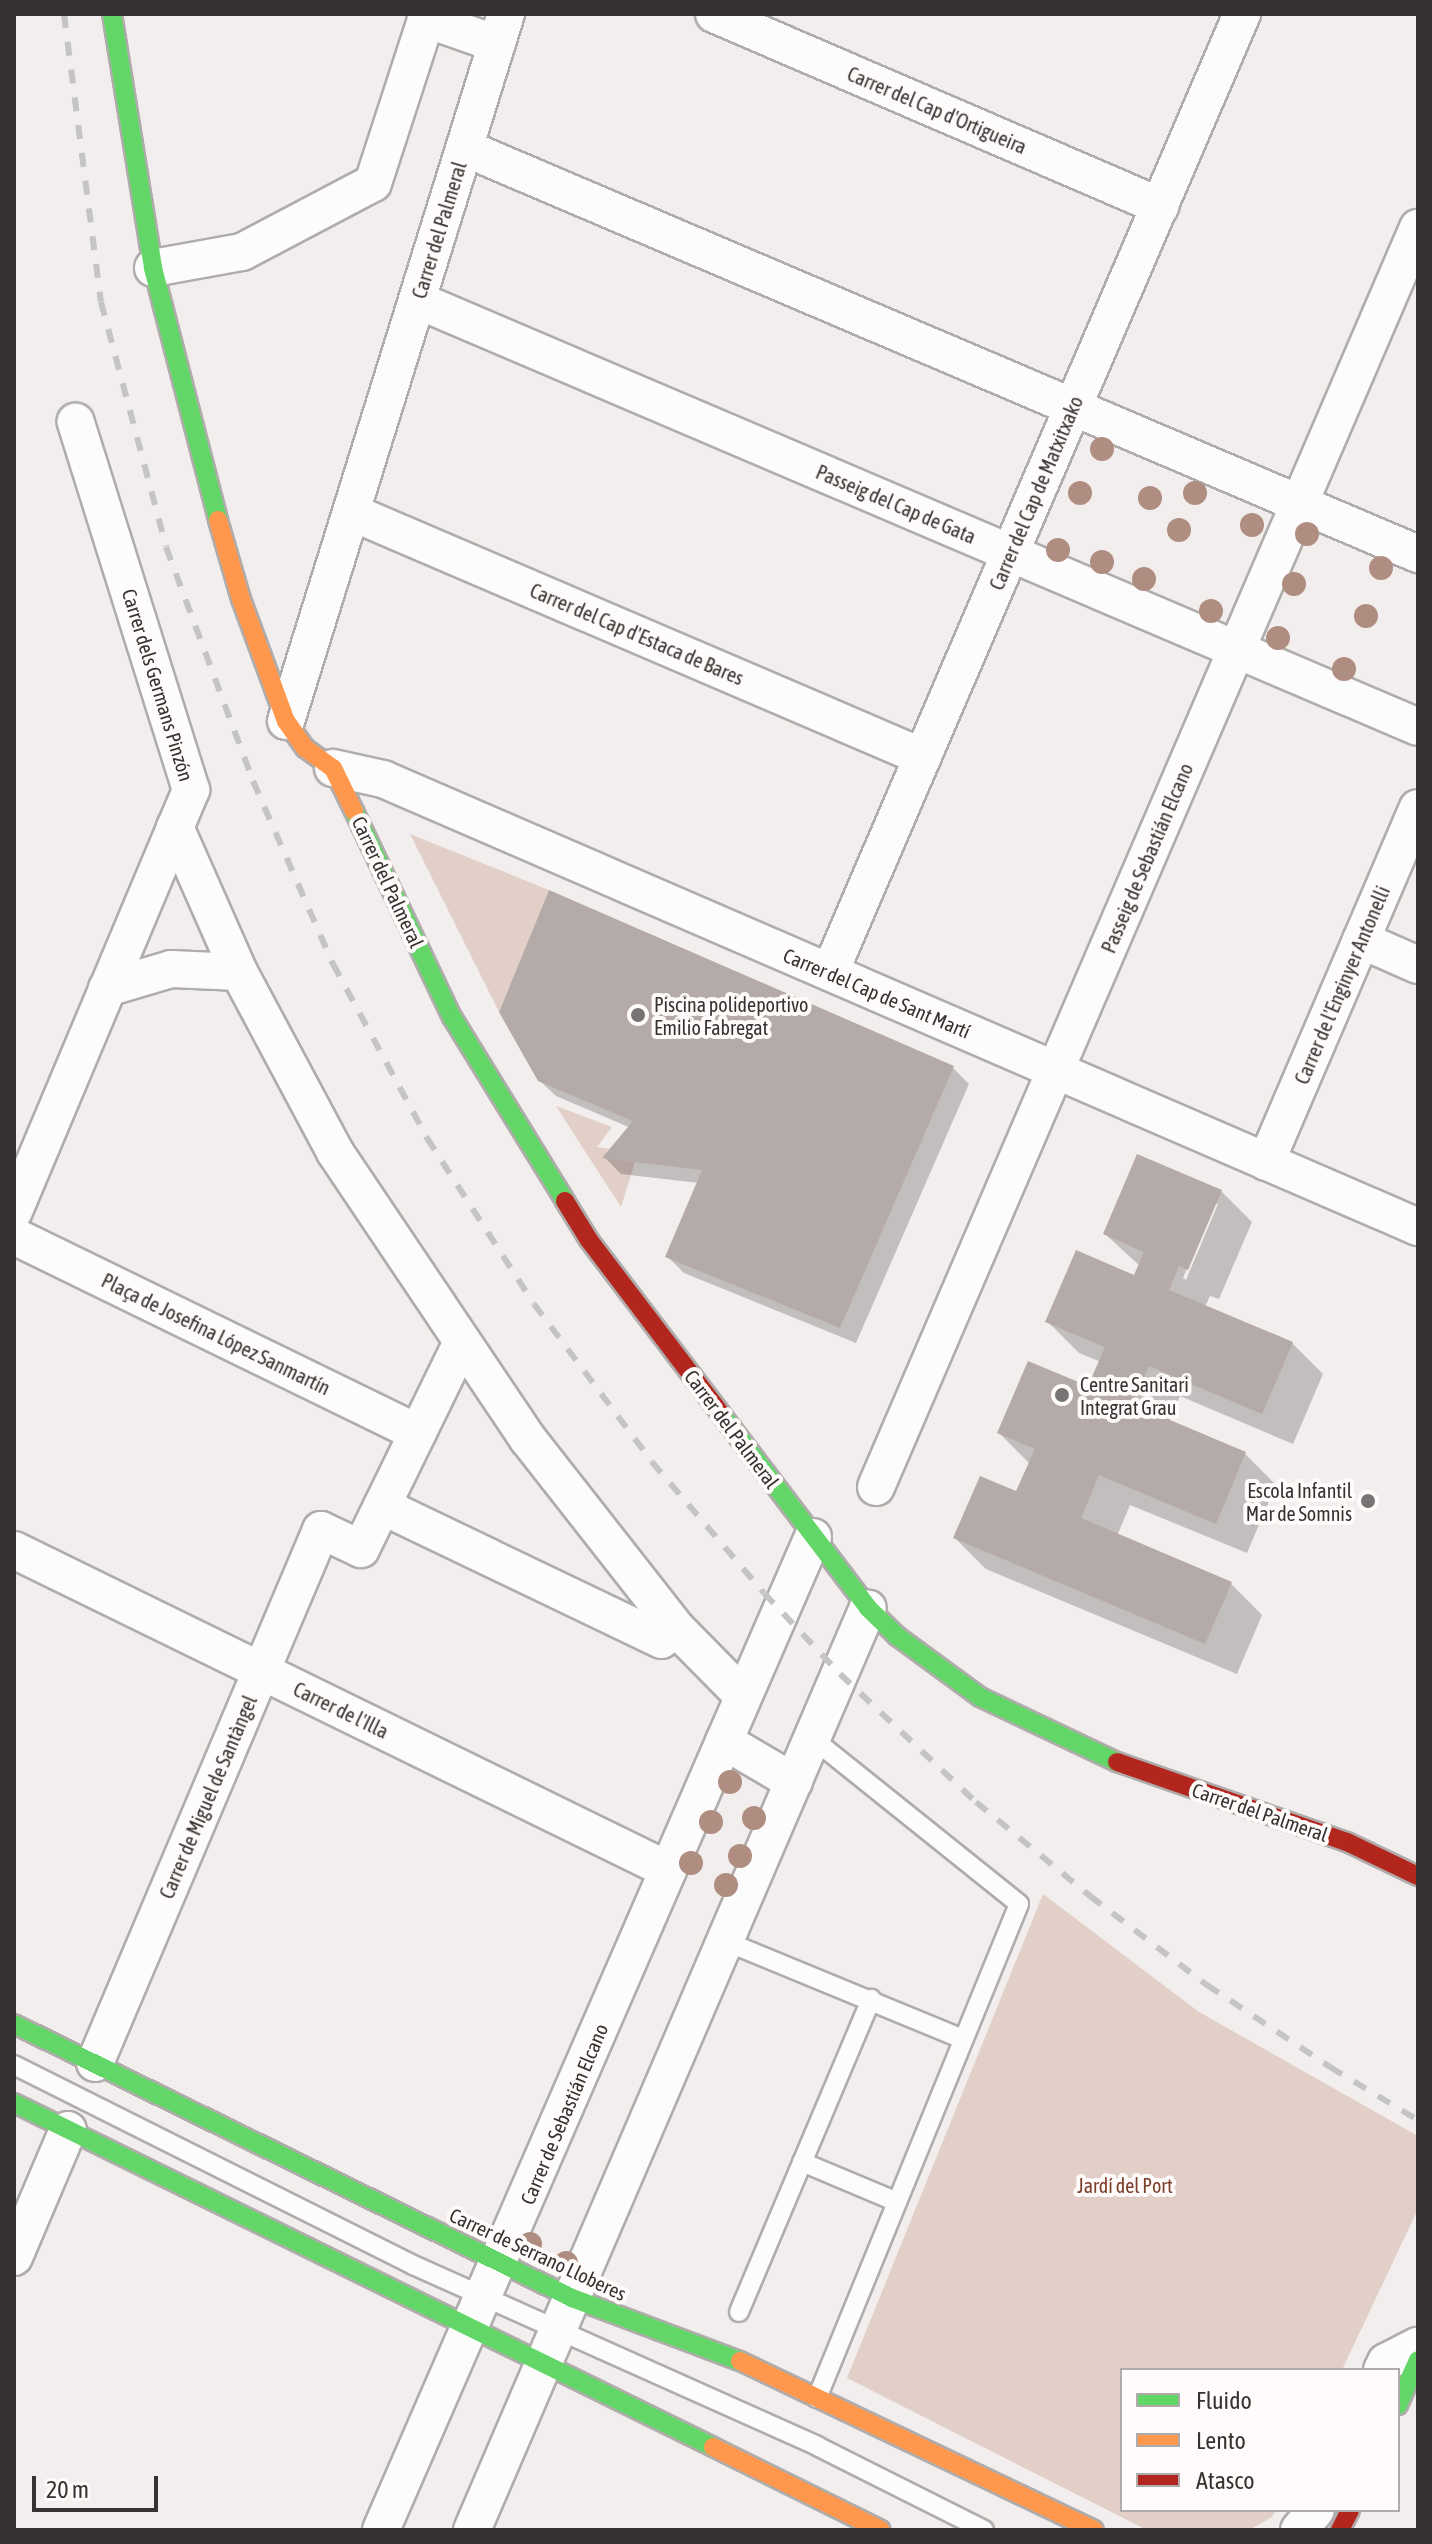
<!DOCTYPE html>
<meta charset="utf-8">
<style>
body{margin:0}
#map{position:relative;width:1432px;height:2544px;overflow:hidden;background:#f2eeed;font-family:"Asap Condensed",sans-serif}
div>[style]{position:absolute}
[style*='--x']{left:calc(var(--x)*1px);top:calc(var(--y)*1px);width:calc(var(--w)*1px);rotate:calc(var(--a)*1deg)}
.green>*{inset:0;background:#e2cfc8}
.shadow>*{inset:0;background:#0003}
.building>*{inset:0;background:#b4aaa7}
.roads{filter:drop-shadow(2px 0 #afacab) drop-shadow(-2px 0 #afacab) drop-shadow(0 2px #afacab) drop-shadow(0 -2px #afacab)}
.lane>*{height:18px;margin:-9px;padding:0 9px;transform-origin:9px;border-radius:9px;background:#fdfcfc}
.street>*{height:36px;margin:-18px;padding:0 18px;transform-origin:18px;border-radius:18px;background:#fdfcfc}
.fast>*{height:18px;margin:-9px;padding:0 9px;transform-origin:9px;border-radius:9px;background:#63d668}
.slow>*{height:18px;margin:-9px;padding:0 9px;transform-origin:9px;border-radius:9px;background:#ff974d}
.jam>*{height:18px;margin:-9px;padding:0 9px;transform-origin:9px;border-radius:9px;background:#b3261e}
.rail>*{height:6px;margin-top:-3px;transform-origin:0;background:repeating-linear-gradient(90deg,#c4c4c3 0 14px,transparent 0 28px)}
.trees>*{width:24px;height:24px;margin:-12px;border-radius:50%;background:#b08d81}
.dots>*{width:22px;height:22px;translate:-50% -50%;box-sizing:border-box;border:4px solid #fffbfa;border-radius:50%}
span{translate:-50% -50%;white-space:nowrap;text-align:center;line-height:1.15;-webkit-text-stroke:8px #fffbfa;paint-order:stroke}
.street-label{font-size:20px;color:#353231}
.poi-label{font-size:20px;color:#353231}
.left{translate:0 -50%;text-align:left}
.right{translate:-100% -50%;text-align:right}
.park-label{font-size:20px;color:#7a3e28}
.frame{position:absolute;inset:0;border:16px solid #353231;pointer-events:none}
.legend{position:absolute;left:1120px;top:2368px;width:280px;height:144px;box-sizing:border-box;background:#fffbfa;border:2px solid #aeabaa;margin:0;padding:10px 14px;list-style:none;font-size:24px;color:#353231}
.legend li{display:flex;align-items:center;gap:16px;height:40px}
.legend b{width:40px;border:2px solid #aeabaa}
.scale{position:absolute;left:32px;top:2476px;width:126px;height:36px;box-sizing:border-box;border:4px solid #353231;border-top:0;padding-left:10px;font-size:24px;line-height:28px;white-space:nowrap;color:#353231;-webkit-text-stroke:6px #fffbfa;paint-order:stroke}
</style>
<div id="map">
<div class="green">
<div style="clip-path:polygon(410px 834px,549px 890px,499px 1012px)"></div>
<div style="clip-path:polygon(556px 1106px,612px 1127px,597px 1147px,610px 1149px,603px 1158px,635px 1162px,621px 1207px)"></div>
<div style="clip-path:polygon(1043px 1894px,1199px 2012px,1418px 2136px,1418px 2209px,1342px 2370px,1122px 2370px,1122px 2510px,1276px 2510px,1272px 2517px,1249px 2530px,1147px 2530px,847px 2378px)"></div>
</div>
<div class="shadow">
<div style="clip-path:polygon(550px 893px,953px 1068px,969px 1084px,856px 1343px,684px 1273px,668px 1257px,699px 1183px,621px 1174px,605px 1158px,631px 1128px,556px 1096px,539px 1080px)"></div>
<div style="clip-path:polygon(evenodd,1221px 1191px,1252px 1222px,1219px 1299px,1210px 1296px,1205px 1307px,1292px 1343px,1323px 1374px,1293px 1444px,1180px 1396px,1169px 1422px,1245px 1454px,1276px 1485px,1247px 1553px,1130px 1505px,1117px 1536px,1231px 1584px,1262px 1615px,1237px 1674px,986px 1569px,955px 1538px,1017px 1494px,1030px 1464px,999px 1433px,1090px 1388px,1101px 1362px,1079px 1353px,1048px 1322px,1136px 1278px,1140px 1266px,1105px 1234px,1221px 1191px,1214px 1204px,1218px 1204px,1186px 1280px,1183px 1278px,1214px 1204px)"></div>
</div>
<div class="building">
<div style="clip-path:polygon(549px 890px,954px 1066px,840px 1328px,665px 1257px,702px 1170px,602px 1158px,633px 1121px,538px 1081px,499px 1012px)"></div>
<div style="clip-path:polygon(1137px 1154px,1222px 1190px,1188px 1270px,1179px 1266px,1169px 1290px,1293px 1342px,1262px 1414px,1149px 1366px,1132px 1404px,1246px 1452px,1216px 1524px,1099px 1475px,1081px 1518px,1232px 1582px,1205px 1644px,953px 1538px,980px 1476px,1016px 1491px,1035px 1449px,997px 1433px,1028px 1361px,1088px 1386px,1105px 1347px,1045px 1322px,1076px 1250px,1134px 1275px,1144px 1252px,1103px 1234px)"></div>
</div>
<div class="roads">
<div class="lane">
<div style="--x:812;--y:1738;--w:265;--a:38.7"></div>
<div style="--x:1019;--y:1904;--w:534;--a:112.24"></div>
<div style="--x:725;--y:1941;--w:257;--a:22.4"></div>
<div style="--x:14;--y:2065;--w:446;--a:26.6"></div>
<div style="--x:413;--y:2265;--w:443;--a:24.1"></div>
<div style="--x:817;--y:2446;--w:187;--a:26.7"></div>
<div style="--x:802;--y:2162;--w:103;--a:22.8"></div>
<div style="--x:739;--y:2312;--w:340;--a:-67.1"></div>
</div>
<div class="street">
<div style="--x:714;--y:14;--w:486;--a:23.3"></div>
<div style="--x:426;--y:19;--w:75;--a:19.4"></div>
<div style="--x:465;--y:148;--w:1036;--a:23.08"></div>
<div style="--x:153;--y:268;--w:90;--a:-10.2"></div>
<div style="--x:242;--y:252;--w:148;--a:-27.8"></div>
<div style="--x:373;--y:183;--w:178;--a:-72"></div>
<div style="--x:417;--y:300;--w:1088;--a:23.1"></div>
<div style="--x:351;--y:512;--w:622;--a:23.19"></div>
<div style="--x:286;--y:721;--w:740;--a:-72.72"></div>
<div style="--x:333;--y:768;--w:51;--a:12.4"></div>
<div style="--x:383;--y:779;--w:1128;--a:23.41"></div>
<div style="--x:175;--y:827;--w:158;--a:66.2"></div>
<div style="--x:239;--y:972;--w:204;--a:61.9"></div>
<div style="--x:335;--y:1152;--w:346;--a:56.1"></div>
<div style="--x:528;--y:1439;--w:241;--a:51.9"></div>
<div style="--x:677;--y:1629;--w:94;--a:45.4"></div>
<div style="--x:1361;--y:940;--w:62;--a:23.7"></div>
<div style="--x:830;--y:972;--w:1043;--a:-66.73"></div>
<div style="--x:107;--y:988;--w:67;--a:-16.5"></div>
<div style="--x:171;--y:969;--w:68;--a:2.5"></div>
<div style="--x:1266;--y:1162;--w:385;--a:-66.8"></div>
<div style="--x:14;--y:1211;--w:457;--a:-67.2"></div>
<div style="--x:191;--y:790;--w:386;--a:-107.4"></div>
<div style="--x:14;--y:1236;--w:449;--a:26"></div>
<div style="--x:876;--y:1487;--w:1371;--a:-66.71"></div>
<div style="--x:382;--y:1506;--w:310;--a:25.6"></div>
<div style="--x:14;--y:1550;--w:728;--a:26.07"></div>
<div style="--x:724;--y:1741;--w:81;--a:30.4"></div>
<div style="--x:95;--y:2063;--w:579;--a:-67.02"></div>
<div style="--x:321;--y:1530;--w:44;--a:25.4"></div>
<div style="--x:361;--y:1549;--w:230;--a:-64"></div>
<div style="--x:14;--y:2257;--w:138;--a:-67"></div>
<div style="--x:1382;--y:2370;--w:9;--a:-63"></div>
<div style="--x:1386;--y:2362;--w:36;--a:-27"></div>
<div style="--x:381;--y:2530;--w:1083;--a:-66.49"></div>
<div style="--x:472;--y:2530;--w:1003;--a:-66.76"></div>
<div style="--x:1299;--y:2530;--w:26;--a:-50"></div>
</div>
<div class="fast">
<div style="--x:112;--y:14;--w:257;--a:80.8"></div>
<div style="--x:153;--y:268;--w:260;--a:75.5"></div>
<div style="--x:354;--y:811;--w:228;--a:64.6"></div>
<div style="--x:452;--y:1017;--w:216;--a:58.4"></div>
<div style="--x:721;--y:1414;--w:243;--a:52.8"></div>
<div style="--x:868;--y:1608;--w:40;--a:44"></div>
<div style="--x:897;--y:1636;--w:103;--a:36.3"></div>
<div style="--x:980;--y:1697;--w:152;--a:25.4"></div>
<div style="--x:14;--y:2024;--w:622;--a:26.15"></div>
<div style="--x:572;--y:2298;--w:179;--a:20.6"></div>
<div style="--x:14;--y:2103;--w:779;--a:26.2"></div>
<div style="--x:1398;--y:2405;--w:49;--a:-66"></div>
</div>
<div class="slow">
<div style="--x:218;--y:520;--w:82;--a:73.8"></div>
<div style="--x:241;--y:599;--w:130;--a:69.8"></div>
<div style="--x:286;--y:721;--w:33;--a:55"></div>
<div style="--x:305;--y:748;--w:34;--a:36"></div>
<div style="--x:333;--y:768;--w:48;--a:64"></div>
<div style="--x:740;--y:2361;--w:392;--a:25.5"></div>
<div style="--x:713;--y:2447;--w:187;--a:26.3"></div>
</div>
<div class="jam">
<div style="--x:565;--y:1201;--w:46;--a:58.4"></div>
<div style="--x:589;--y:1240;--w:218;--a:52.8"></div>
<div style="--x:1117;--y:1762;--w:244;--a:19.2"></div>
<div style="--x:1347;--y:1842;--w:79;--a:25.6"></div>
<div style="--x:1340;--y:2530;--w:22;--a:-63"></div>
</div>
</div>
<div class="rail">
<div style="--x:64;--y:14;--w:290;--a:82.7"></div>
<div style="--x:101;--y:302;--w:253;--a:75.1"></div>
<div style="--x:166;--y:547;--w:250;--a:69.6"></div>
<div style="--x:253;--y:781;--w:200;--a:66.4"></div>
<div style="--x:333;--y:964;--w:198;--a:61.6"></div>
<div style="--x:427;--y:1138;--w:197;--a:57.2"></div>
<div style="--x:534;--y:1304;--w:197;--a:53.2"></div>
<div style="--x:652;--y:1462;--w:172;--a:49.5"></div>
<div style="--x:764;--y:1593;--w:111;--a:46.8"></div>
<div style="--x:840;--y:1674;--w:187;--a:43.3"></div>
<div style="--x:976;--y:1802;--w:148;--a:39.5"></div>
<div style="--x:1090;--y:1896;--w:147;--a:37.3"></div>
<div style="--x:1207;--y:1985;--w:148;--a:33.7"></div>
<div style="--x:1330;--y:2067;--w:103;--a:31.1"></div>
</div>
<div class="trees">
<div style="left:1102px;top:449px"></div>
<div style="left:1080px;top:493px"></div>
<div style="left:1195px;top:493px"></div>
<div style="left:1150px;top:498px"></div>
<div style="left:1252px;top:525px"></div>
<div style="left:1179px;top:530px"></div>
<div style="left:1307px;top:534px"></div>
<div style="left:1058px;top:550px"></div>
<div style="left:1102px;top:562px"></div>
<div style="left:1381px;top:568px"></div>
<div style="left:1144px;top:579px"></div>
<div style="left:1294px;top:584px"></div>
<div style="left:1211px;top:611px"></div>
<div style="left:1366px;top:616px"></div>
<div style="left:1278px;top:638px"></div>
<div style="left:1344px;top:669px"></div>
<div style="left:730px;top:1782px"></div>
<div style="left:754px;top:1818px"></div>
<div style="left:711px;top:1822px"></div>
<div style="left:740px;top:1856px"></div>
<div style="left:691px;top:1863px"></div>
<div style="left:726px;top:1885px"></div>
<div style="left:530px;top:2244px"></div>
<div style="left:566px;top:2263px"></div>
</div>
<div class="dots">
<div style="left:638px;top:1015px;background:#777473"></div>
<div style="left:1062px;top:1395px;background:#777473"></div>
<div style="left:1368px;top:1501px;background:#777473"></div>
</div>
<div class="street-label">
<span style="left:937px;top:110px;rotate:23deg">Carrer del Cap d'Ortigueira</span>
<span style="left:439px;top:230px;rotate:-73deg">Carrer del Palmeral</span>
<span style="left:1036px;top:493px;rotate:-67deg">Carrer del Cap de Matxitxako</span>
<span style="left:896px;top:504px;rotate:23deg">Passeig del Cap de Gata</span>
<span style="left:637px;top:634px;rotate:23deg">Carrer del Cap d'Estaca de Bares</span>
<span style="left:158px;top:685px;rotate:73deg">Carrer dels Germans Pinzón</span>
<span style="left:1147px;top:858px;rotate:-67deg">Passeig de Sebastián Elcano</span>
<span style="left:388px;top:882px;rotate:65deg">Carrer del Palmeral</span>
<span style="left:1342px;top:985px;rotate:-67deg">Carrer de l'Enginyer Antonelli</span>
<span style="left:877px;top:993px;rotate:23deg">Carrer del Cap de Sant Martí</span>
<span style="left:216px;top:1334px;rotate:26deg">Plaça de Josefina López Sanmartín</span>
<span style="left:732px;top:1429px;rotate:53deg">Carrer del Palmeral</span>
<span style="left:341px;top:1710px;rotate:26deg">Carrer de l'Illa</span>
<span style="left:208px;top:1797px;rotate:-67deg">Carrer de Miguel de Santàngel</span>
<span style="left:1260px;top:1812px;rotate:19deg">Carrer del Palmeral</span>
<span style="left:564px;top:2114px;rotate:-67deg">Carrer de Sebastián Elcano</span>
<span style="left:538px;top:2254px;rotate:25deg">Carrer de Serrano Lloberes</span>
</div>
<div class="poi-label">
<span class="left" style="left:654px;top:1016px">Piscina polideportivo<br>Emilio Fabregat</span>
<span class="left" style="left:1080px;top:1396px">Centre Sanitari<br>Integrat Grau</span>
<span class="right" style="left:1352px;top:1502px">Escola Infantil<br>Mar de Somnis</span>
</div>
<div class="park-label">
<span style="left:1125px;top:2185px">Jardí del Port</span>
</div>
<div class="frame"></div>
<ul class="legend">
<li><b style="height:10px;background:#63d668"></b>Fluido</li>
<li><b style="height:10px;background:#ff974d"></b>Lento</li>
<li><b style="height:10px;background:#b3261e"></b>Atasco</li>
</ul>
<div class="scale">20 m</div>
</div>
